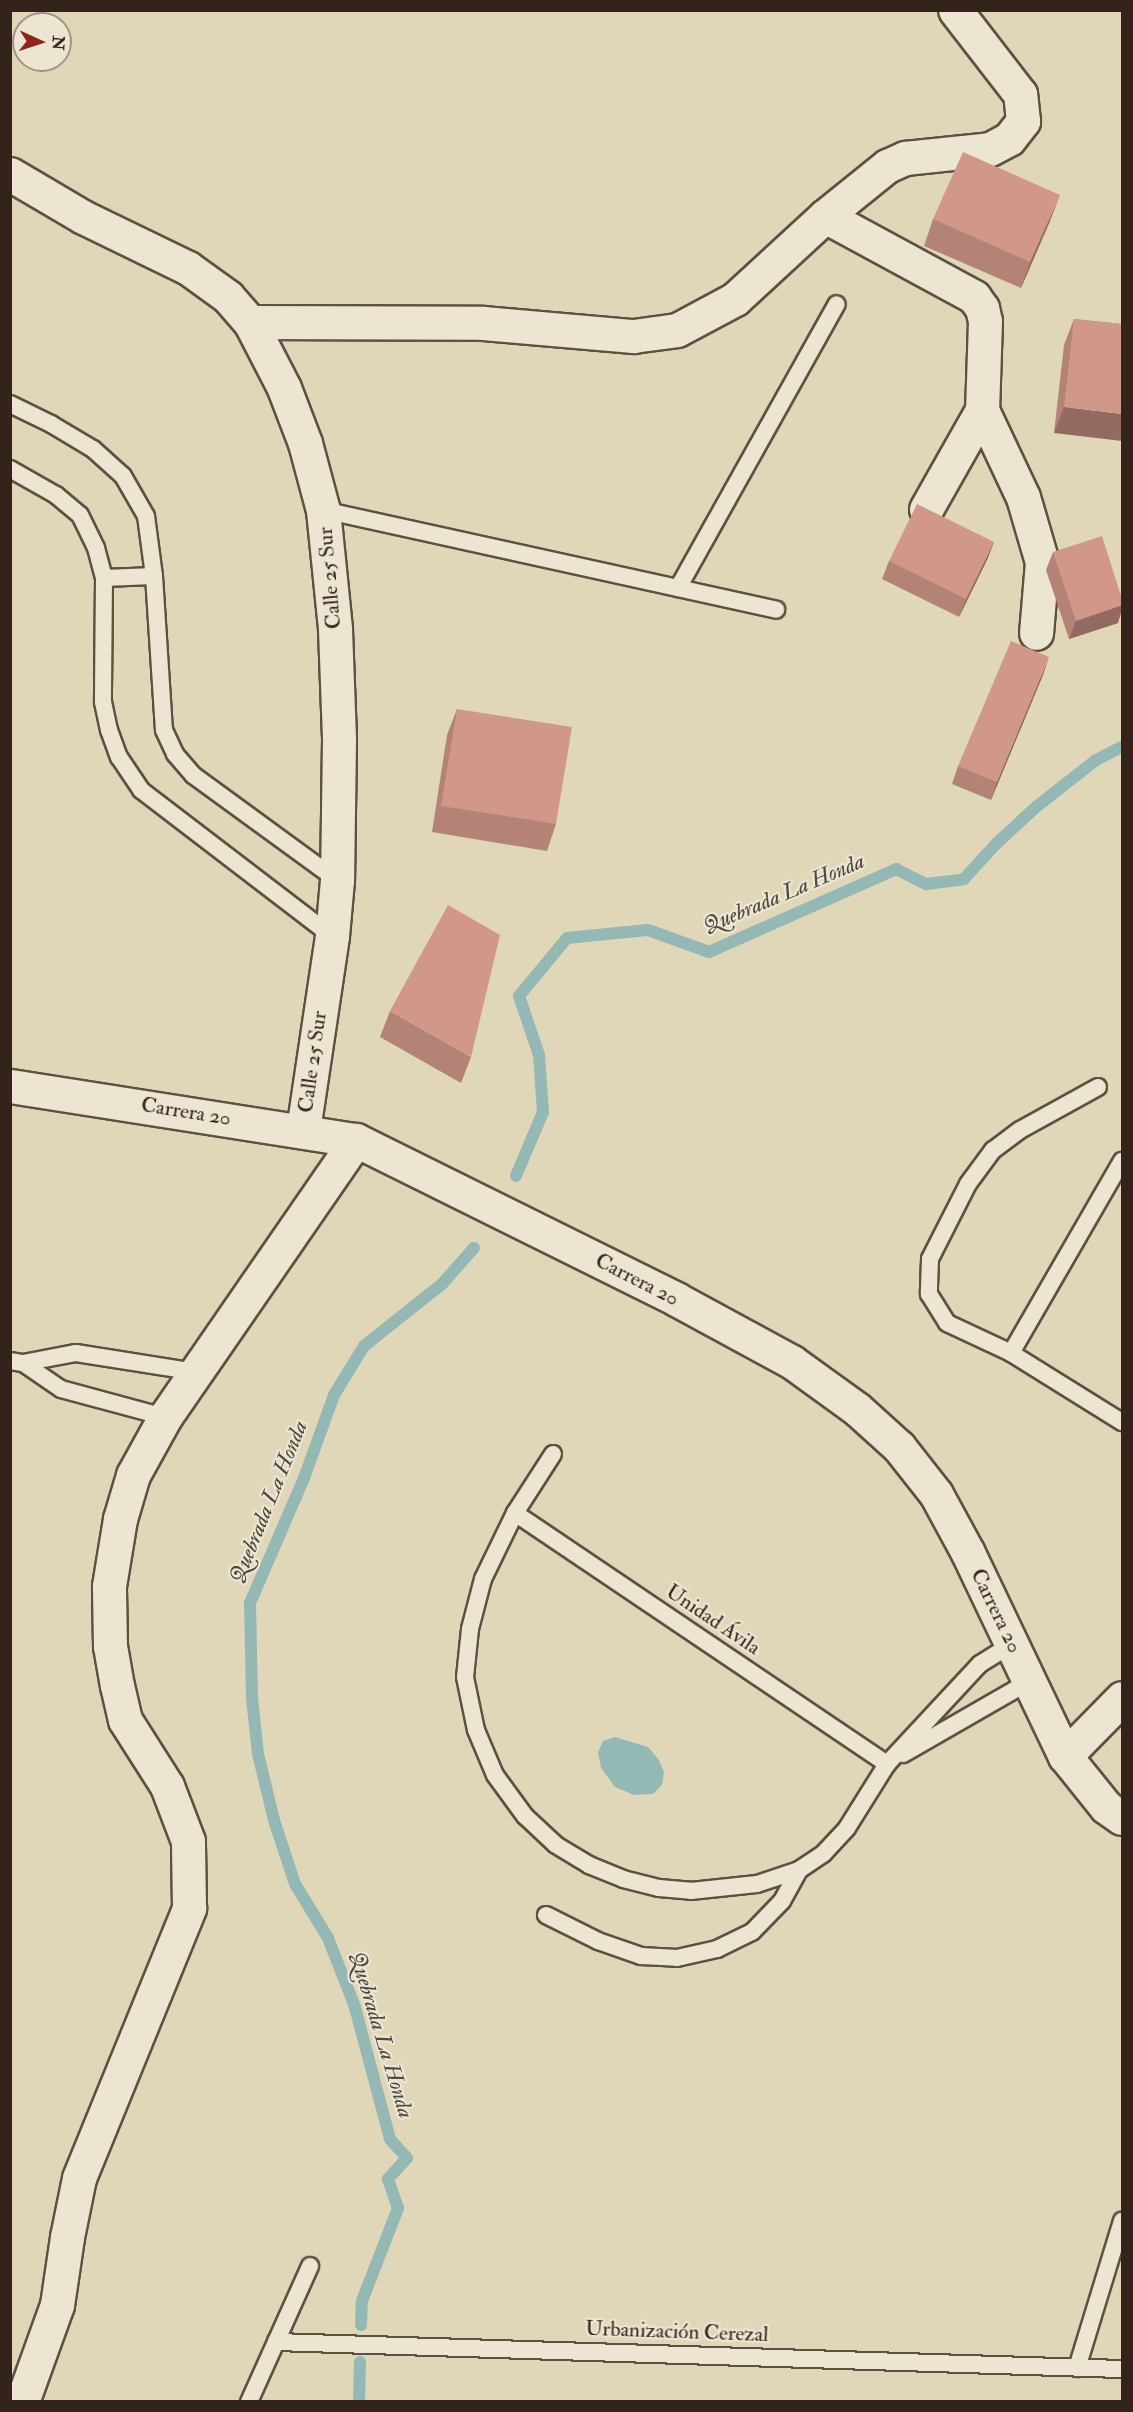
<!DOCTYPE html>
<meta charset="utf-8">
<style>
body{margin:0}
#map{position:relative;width:1133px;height:2412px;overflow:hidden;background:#e0d7b9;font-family:"IM FELL Double Pica",serif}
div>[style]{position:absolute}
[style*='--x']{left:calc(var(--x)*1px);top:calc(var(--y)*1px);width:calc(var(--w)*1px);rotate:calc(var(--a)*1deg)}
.water>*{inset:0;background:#94b8b4}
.stream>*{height:12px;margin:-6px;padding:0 6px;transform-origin:6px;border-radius:6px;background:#94b8b4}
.roads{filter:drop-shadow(2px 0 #5e5042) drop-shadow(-2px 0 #5e5042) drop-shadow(0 2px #5e5042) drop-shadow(0 -2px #5e5042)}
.service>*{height:16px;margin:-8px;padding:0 8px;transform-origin:8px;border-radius:8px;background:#ebe5d2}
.minor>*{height:33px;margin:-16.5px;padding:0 16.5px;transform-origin:16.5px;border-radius:16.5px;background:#ebe5d2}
.wall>*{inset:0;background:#b48377}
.shaded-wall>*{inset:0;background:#926a61}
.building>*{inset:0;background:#d1988a}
span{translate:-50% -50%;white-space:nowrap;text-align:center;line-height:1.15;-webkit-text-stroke:4.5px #ebe5d2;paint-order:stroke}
.street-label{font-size:21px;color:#33231a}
.water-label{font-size:22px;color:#4b4840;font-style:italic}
.frame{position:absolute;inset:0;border:12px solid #33231a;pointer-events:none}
.north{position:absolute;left:12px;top:12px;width:60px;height:60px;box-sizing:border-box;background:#ebe5d2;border:2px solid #a19788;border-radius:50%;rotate:93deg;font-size:16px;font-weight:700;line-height:24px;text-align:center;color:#33231a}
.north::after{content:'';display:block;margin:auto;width:21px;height:27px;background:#8f2418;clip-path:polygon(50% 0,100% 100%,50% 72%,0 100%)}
</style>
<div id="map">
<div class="water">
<div style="clip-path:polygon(615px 1737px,648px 1747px,659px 1760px,664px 1772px,662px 1785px,653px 1794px,634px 1795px,615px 1787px,601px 1768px,598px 1752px,603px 1741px)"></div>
</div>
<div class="stream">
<div style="--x:516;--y:1176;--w:69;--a:-67.1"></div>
<div style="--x:543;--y:1112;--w:57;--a:-94"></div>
<div style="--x:539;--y:1055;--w:62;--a:-108.7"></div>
<div style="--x:519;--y:996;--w:75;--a:-50.4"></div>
<div style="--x:567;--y:938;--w:81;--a:-5.6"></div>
<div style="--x:648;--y:930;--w:65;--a:19.8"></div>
<div style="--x:709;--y:952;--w:205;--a:-23.9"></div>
<div style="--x:896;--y:869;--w:34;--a:27"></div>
<div style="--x:926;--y:884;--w:38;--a:-7"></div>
<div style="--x:964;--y:879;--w:47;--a:-47.6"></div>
<div style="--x:996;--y:844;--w:54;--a:-42.8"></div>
<div style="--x:1036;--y:807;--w:76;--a:-38.1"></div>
<div style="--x:1096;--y:760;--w:29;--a:-27"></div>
<div style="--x:361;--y:2325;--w:24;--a:-88"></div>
<div style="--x:362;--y:2301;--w:100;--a:-68.8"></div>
<div style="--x:398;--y:2208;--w:31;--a:-109"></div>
<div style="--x:388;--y:2179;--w:28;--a:-48"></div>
<div style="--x:407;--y:2158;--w:25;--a:-132"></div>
<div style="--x:390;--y:2139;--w:137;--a:-104.9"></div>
<div style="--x:355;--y:2007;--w:74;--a:-111.4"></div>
<div style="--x:328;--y:1938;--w:63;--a:-121.4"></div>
<div style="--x:295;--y:1884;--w:67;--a:-108.2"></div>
<div style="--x:274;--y:1820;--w:68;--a:-103.6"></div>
<div style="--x:258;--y:1754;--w:56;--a:-96.1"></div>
<div style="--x:252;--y:1698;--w:95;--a:-91.2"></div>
<div style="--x:250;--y:1603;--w:136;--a:-66.6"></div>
<div style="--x:304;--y:1478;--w:88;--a:-70.1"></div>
<div style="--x:334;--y:1395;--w:57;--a:-58.5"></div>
<div style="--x:364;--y:1346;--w:100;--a:-38.5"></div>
<div style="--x:442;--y:1284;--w:48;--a:-48.4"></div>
<div style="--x:359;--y:2402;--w:40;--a:-88.6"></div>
</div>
<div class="roads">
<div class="service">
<div style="--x:10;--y:404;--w:46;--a:26"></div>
<div style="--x:51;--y:424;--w:49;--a:30.8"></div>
<div style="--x:93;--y:449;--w:40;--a:42"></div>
<div style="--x:123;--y:476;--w:46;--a:60.1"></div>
<div style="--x:146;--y:516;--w:61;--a:82.4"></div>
<div style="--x:154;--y:576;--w:154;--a:86.3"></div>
<div style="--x:164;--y:730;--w:26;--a:65"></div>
<div style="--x:175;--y:754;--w:28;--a:49"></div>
<div style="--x:193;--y:775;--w:178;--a:36.1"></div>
<div style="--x:10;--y:469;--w:53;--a:29.5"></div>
<div style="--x:56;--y:495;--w:31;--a:40"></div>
<div style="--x:80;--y:515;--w:37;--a:64"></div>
<div style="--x:96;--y:548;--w:31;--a:75"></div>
<div style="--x:104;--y:578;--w:124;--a:90.5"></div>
<div style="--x:103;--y:702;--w:29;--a:78"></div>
<div style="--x:109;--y:730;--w:29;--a:70"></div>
<div style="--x:119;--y:757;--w:40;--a:56"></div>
<div style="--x:141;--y:790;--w:240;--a:37.4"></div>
<div style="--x:323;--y:510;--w:464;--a:12.4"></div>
<div style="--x:104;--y:578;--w:50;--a:-2.3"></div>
<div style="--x:678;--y:588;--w:325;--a:-60.8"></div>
<div style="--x:1098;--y:1087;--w:89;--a:151.1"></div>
<div style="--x:1020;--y:1130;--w:34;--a:143"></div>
<div style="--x:993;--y:1150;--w:42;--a:126.3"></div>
<div style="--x:968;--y:1184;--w:84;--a:116.9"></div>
<div style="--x:930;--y:1259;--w:35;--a:92"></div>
<div style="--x:929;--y:1294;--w:34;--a:58"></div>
<div style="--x:947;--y:1323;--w:71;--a:25.1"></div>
<div style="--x:1011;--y:1353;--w:131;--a:31.9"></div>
<div style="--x:1011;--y:1353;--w:222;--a:-60"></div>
<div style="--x:10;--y:1361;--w:13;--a:9"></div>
<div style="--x:23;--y:1363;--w:54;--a:-10.7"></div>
<div style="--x:76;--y:1353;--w:121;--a:9"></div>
<div style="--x:23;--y:1363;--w:46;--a:34.4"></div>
<div style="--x:61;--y:1389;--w:108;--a:15.1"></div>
<div style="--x:553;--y:1454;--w:70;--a:122.8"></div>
<div style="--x:515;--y:1513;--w:73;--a:115.9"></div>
<div style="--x:483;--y:1579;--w:52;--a:104.6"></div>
<div style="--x:470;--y:1629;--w:48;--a:95.9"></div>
<div style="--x:465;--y:1677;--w:54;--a:78.3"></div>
<div style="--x:476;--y:1730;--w:49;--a:67.1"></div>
<div style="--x:495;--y:1775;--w:51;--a:53.8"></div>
<div style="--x:525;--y:1816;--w:42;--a:43.1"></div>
<div style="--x:556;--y:1845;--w:39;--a:31"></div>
<div style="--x:589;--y:1865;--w:37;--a:22"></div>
<div style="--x:623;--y:1879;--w:37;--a:14"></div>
<div style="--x:659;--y:1888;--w:32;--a:5"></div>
<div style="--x:691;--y:1891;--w:66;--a:-6.1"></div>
<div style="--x:757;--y:1884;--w:44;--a:-18.4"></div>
<div style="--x:799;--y:1870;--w:29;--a:-34"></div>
<div style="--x:823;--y:1854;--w:35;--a:-47"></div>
<div style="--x:847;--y:1828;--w:75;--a:-58"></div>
<div style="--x:887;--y:1764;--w:137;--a:-47.1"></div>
<div style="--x:980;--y:1664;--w:38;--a:-32"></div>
<div style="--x:515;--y:1513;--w:449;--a:34"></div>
<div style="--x:903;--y:1754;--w:146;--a:-29.9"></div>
<div style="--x:546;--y:1915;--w:58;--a:26.6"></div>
<div style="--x:598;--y:1941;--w:46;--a:19.2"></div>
<div style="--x:641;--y:1956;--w:36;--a:3"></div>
<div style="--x:677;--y:1958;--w:41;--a:-12.7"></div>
<div style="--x:717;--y:1949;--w:39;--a:-26"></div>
<div style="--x:752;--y:1932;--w:43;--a:-45.9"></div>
<div style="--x:782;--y:1901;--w:35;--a:-61"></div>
<div style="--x:276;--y:2342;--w:846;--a:1.83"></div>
<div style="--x:1077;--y:2368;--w:154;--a:-73"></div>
<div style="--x:249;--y:2402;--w:149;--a:-65.8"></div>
</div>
<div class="minor">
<div style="--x:10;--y:174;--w:85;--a:30.5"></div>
<div style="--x:83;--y:217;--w:117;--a:25.9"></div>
<div style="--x:188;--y:268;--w:49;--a:35.9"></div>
<div style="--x:228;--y:297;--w:33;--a:49"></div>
<div style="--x:250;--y:322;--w:74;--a:62.7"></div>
<div style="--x:284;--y:388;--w:59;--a:69.1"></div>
<div style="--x:305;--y:443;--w:69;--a:75"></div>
<div style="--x:323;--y:510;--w:120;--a:84.2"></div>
<div style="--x:335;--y:629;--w:111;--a:87.9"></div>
<div style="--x:339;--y:740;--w:140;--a:90.8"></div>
<div style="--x:337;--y:880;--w:56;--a:95.1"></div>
<div style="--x:332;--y:936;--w:196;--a:98.5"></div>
<div style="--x:825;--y:216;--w:80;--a:-38.9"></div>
<div style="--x:887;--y:166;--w:20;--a:-24"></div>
<div style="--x:905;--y:158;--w:85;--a:-6"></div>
<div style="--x:990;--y:149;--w:21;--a:-28"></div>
<div style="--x:1009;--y:139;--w:23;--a:-52"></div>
<div style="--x:1023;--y:121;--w:27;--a:-96"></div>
<div style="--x:1020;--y:94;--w:106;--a:-127.7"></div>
<div style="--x:250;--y:322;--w:233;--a:0.2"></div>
<div style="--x:483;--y:323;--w:151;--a:5"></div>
<div style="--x:633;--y:336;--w:44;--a:-7.8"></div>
<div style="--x:677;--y:330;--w:66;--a:-28.1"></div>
<div style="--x:735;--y:299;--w:122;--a:-42.7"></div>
<div style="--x:825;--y:216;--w:170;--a:28.5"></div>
<div style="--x:974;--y:297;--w:14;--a:54"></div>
<div style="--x:982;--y:308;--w:13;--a:77"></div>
<div style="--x:985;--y:321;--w:89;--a:91.9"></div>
<div style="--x:982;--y:410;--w:96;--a:64.8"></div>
<div style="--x:1023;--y:497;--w:68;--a:73.7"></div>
<div style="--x:1042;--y:562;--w:71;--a:94.8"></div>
<div style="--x:926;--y:509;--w:114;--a:-60.5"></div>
<div style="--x:10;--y:1086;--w:350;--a:8.9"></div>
<div style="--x:356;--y:1140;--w:357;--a:26.4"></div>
<div style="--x:676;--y:1299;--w:132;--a:28.5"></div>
<div style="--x:792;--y:1362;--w:80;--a:35.9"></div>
<div style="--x:857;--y:1409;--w:57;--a:42.1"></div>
<div style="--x:899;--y:1447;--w:60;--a:51.8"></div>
<div style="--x:936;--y:1494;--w:67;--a:61.5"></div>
<div style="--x:968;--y:1553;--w:225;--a:64.5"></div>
<div style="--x:1065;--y:1756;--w:65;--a:51.2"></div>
<div style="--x:1106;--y:1807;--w:19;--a:35"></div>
<div style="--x:1065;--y:1756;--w:81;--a:-45.5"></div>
<div style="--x:22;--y:2402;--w:103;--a:-70.2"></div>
<div style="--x:57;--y:2305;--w:69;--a:-81.6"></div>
<div style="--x:67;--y:2237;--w:60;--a:-78.5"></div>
<div style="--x:79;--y:2178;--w:292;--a:-67.8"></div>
<div style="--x:189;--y:1908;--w:67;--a:-90.9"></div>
<div style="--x:188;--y:1841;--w:59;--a:-110.9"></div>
<div style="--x:167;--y:1786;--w:78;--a:-122.5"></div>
<div style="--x:125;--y:1720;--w:35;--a:-103"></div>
<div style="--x:117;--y:1686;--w:41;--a:-99.9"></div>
<div style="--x:110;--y:1646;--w:60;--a:-91"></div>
<div style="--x:109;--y:1586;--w:68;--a:-80.7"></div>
<div style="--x:120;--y:1519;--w:46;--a:-73.5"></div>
<div style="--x:133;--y:1475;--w:66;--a:-61.1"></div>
<div style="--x:165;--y:1417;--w:336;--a:-55.4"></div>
</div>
</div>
<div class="wall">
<div style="clip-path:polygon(933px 219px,1050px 221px,1021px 288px,924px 246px)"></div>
<div style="clip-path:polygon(1074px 319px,1122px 324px,1054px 433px,1064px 345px)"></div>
<div style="clip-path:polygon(994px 542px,987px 560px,959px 617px,882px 579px,889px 561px)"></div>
<div style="clip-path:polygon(1053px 552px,1118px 623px,1069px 639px,1046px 570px)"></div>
<div style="clip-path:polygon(1043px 675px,991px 800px,952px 784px,958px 766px)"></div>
<div style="clip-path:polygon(457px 709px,556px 824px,547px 851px,432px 832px,447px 735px)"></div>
<div style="clip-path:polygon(390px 1011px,471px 1057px,461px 1083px,380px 1037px)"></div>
</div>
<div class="shaded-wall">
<div style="clip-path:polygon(1060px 195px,1050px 221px,1021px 288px,1030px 262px)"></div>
<div style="clip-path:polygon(1064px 407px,1122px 414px,1122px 441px,1054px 433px)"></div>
<div style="clip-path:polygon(994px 542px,987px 560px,959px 617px,966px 599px)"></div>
<div style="clip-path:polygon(1122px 605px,1122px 610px,1118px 623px,1069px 639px,1076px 621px)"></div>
<div style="clip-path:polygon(1049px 657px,1043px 675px,991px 800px,997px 782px)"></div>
</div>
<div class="building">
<div style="clip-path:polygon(963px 152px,1060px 195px,1030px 262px,933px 219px)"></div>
<div style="clip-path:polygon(1074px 319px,1122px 324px,1122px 414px,1064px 407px)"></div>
<div style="clip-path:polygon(917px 504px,994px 542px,966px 599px,889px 561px)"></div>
<div style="clip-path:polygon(1102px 536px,1122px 599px,1122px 605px,1076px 621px,1053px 552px)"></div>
<div style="clip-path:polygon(1011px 641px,1049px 657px,997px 782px,958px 766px)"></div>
<div style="clip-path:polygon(457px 709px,572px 727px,556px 824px,441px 806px)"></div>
<div style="clip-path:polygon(448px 905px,500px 935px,471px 1057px,390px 1011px)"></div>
</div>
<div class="street-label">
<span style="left:330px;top:578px;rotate:-95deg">Calle 25 Sur</span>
<span style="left:313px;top:1062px;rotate:-82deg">Calle 25 Sur</span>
<span style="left:186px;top:1112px;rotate:9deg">Carrera 20</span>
<span style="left:637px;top:1280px;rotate:27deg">Carrera 20</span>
<span style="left:996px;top:1611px;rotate:64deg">Carrera 20</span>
<span style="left:713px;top:1620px;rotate:34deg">Unidad Ávila</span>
<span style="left:677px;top:2332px;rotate:2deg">Urbanización Cerezal</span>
</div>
<div class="water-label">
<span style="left:784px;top:894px;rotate:-23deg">Quebrada La Honda</span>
<span style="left:269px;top:1502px;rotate:-68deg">Quebrada La Honda</span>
<span style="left:381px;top:2035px;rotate:73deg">Quebrada La Honda</span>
</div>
<div class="frame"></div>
<div class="north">N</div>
</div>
